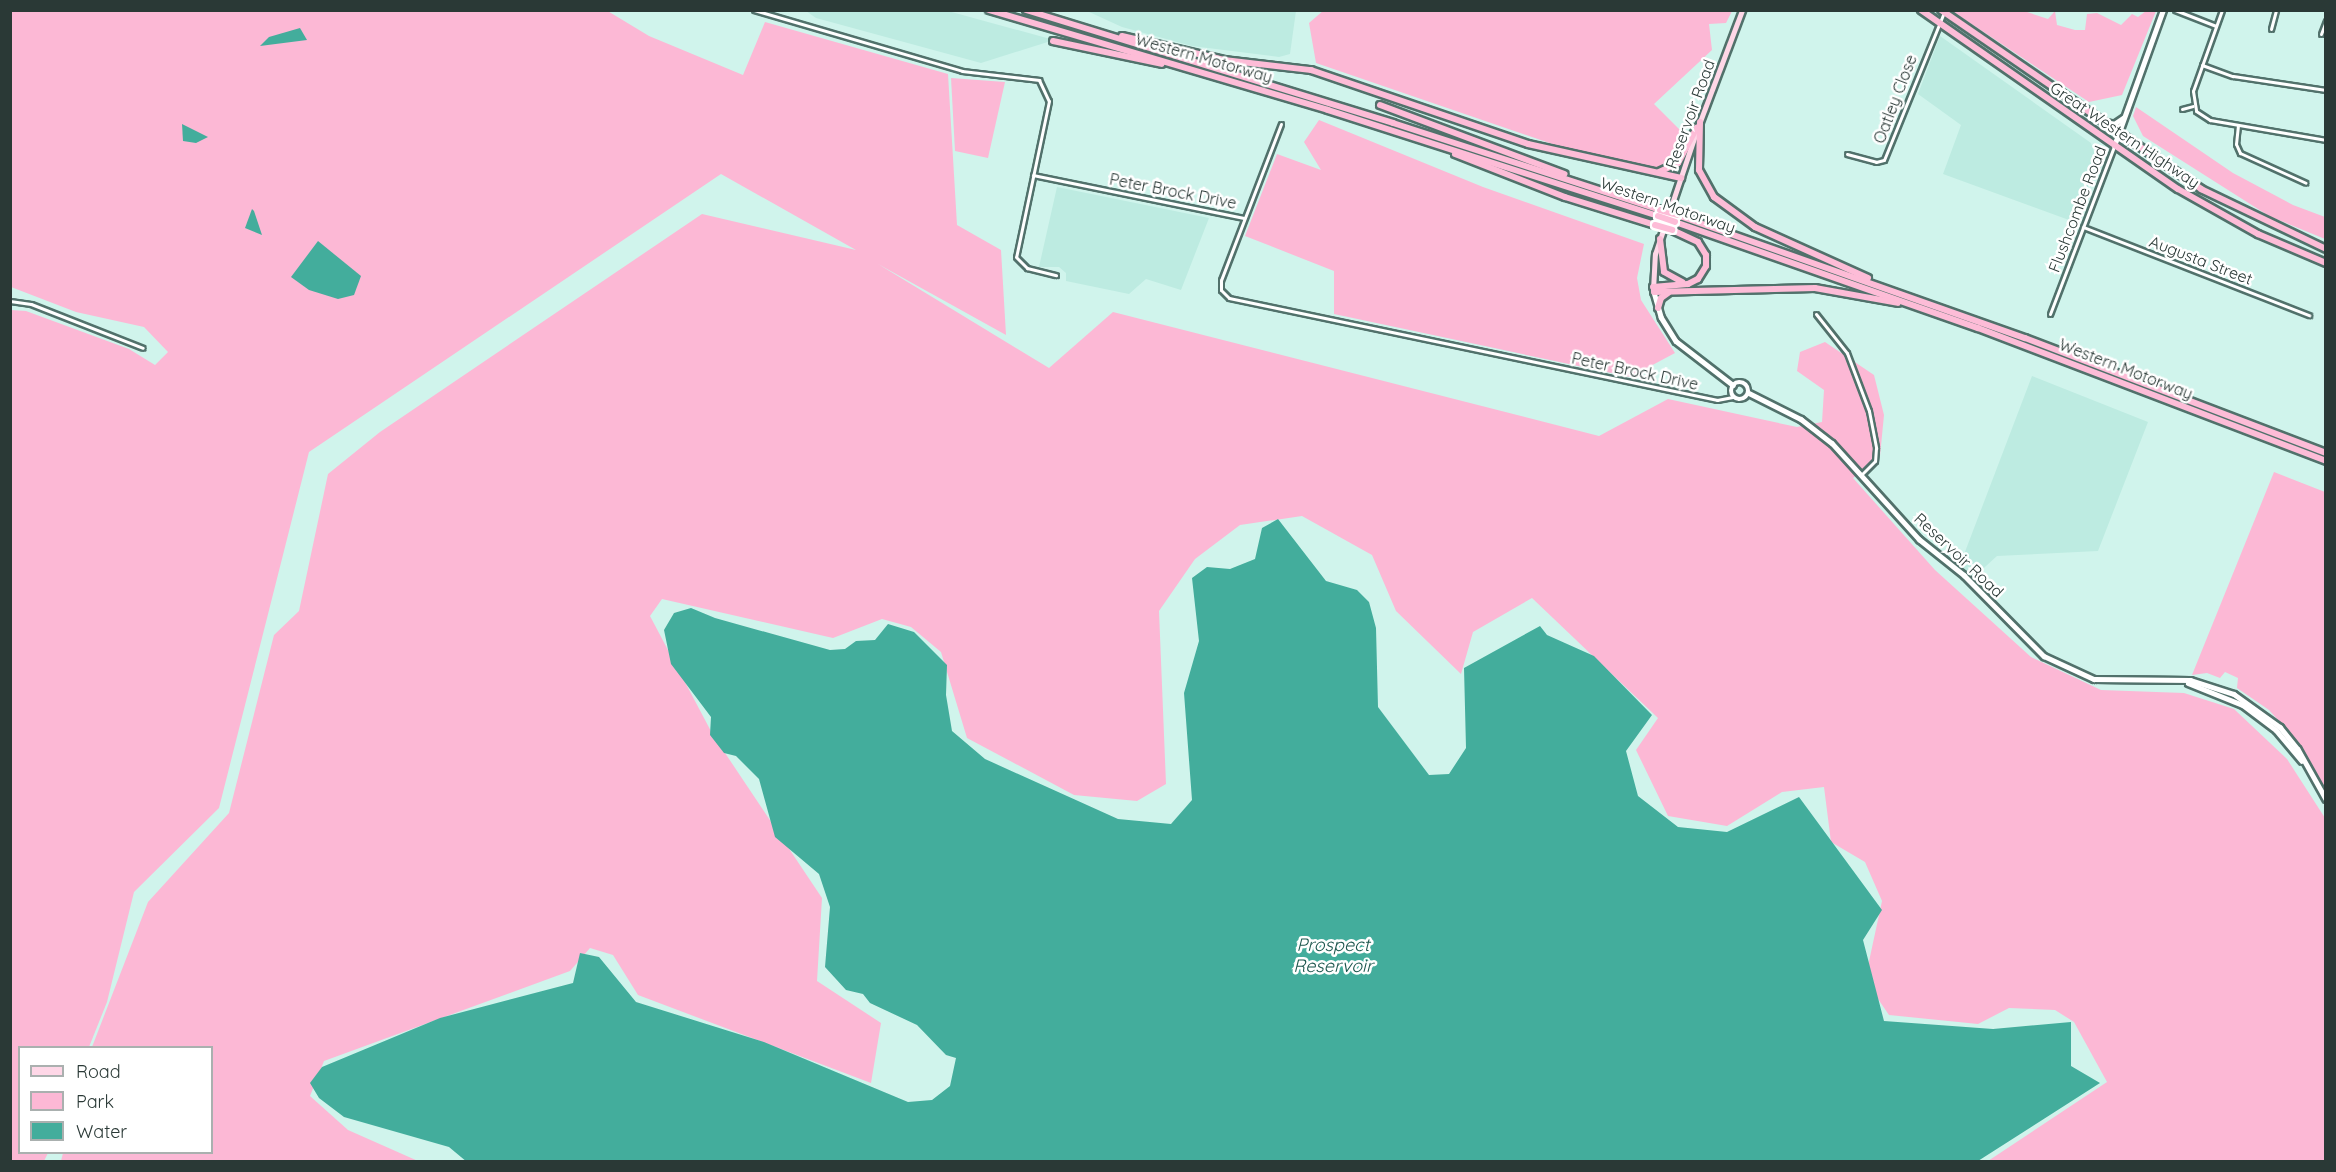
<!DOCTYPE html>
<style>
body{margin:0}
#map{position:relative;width:2336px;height:1172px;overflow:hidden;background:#d0f4ec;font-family:Quicksand,sans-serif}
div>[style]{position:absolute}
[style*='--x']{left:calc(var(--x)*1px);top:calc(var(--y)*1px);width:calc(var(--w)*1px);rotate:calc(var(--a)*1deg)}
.built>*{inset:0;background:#bdebe1}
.green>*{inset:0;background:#fcb8d5}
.water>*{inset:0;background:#43ad9c}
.roads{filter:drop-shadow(2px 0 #51716b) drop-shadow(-2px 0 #51716b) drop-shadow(0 2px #51716b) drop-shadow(0 -2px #51716b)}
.street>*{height:3px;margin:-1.5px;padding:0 1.5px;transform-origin:1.5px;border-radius:1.5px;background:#fff}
.secondary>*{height:4.5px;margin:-2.25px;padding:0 2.25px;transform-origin:2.25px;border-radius:2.25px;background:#fff}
.secondary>.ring{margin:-2.25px;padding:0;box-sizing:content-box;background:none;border:4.5px solid #fff;border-radius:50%}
.primary>*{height:5px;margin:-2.5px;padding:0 2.5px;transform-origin:2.5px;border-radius:2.5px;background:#fed7e7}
.highway>*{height:6px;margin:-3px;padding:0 3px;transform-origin:3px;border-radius:3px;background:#fdbcd7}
.bridges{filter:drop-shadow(2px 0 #fff) drop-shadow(-2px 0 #fff) drop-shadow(0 2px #fff) drop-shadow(0 -2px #fff)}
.highway-bridge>*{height:6px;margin:-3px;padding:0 3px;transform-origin:3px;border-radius:3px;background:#fdbcd7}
span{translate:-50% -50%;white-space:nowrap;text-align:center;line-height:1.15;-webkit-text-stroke:5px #fff;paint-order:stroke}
.street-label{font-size:16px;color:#2a3936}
.water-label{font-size:18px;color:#1a554c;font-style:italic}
.frame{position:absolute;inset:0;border:12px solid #2a3936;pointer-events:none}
.legend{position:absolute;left:18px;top:1046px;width:195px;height:108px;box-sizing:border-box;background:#fff;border:2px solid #aab0af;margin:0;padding:8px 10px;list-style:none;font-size:18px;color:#2a3936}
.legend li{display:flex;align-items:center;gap:12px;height:30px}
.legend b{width:30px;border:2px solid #aab0af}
</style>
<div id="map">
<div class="built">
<div style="clip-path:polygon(806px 11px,948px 11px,1054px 40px,981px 63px,816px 18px)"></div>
<div style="clip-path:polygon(1087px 11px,1296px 11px,1290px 54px,1279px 57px,1192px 46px,1122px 27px)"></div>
<div style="clip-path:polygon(1940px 36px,2091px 143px,2095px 155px,2080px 224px,1943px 174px,1961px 125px,1918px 94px)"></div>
<div style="clip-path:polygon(1057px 187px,1209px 218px,1181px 290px,1146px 279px,1129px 294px,1066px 281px,1066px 273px,1059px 267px,1039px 267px)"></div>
<div style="clip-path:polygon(2032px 376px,2148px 422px,2098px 551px,1997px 556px,1974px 577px,1960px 565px)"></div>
</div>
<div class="green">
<div style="clip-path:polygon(606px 10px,649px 36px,743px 75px,765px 22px,948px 74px,957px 225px,1001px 250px,1006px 335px,878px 264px,1049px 368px,1113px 312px,1599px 436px,1668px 399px,1797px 427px,1822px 422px,1824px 390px,1797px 371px,1800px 352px,1825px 342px,1874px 375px,1884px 415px,1880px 456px,1853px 478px,1935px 570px,2031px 657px,2101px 690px,2184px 693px,2234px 709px,2287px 759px,2325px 818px,2325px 1161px,1988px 1161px,2107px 1082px,2074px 1022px,2055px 1010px,2009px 1008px,1978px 1024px,1889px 1015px,1865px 980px,1882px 901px,1865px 862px,1831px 842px,1824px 787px,1782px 792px,1727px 826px,1668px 816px,1636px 750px,1658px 718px,1532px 598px,1473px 632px,1461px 674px,1396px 611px,1372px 555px,1302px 516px,1240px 525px,1195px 559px,1159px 611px,1166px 784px,1137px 801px,1074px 795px,967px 738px,941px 652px,911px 627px,882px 619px,833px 638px,662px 599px,650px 616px,713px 735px,822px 898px,817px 981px,881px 1023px,871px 1083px,638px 995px,613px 955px,590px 948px,570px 971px,324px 1061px,310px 1096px,348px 1130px,418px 1161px,61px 1161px,63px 1153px,212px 1152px,212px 1048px,92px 1047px,148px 902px,229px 813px,274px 635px,299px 611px,328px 474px,380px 432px,702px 214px,856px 250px,721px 174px,309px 452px,219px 808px,134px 892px,107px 1002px,89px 1047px,20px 1048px,20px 1152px,48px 1153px,44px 1161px,11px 1161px,11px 310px,26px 311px,129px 349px,155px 365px,168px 352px,144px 327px,76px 312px,11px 287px,11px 11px)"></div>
<div style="clip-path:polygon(1324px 10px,1732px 11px,1726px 23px,1709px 24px,1712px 50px,1654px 104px,1683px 133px,1665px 167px,1643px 168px,1567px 149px,1316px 63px,1309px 23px)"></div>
<div style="clip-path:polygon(1952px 11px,2024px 11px,2048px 19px,2055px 11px,2057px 25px,2075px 30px,2085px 30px,2087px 14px,2097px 13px,2121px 25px,2132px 14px,2138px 17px,2146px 11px,2156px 11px,2122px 95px,2089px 102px)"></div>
<div style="clip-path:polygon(951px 78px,1005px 82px,988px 158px,955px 151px)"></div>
<div style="clip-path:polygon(2136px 107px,2233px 173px,2293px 205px,2325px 217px,2325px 239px,2269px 216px,2143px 136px,2133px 116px)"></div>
<div style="clip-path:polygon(1319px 120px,1483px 187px,1644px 244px,1637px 278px,1641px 300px,1675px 353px,1630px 377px,1334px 314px,1334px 271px,1245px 236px,1277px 154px,1321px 170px,1304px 142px)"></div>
<div style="clip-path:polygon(2274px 472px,2325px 492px,2325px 789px,2298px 742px,2269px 710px,2237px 688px,2238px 678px,2225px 672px,2220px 678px,2207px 673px,2192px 675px)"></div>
</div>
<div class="water">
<div style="clip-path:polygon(300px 28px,307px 40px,260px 46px,269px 37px)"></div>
<div style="clip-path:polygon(182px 124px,208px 137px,196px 143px,183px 141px)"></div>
<div style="clip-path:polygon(252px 209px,254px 211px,262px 235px,245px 228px)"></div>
<div style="clip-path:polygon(318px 241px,361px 276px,354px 295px,338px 299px,309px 290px,291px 277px)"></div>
<div style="clip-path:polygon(1278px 519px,1326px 581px,1357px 590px,1369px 602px,1376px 628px,1378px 707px,1429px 775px,1449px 774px,1466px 748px,1464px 668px,1540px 626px,1547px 635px,1594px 656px,1652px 715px,1626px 751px,1638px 796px,1678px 827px,1727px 832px,1799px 797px,1882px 910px,1863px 940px,1884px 1021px,1993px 1029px,2071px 1022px,2071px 1066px,2100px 1083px,1978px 1161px,467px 1162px,449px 1147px,344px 1117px,319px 1098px,310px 1083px,322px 1067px,440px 1018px,573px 983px,580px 953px,599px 957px,636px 1002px,764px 1042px,908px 1102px,932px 1100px,950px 1086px,956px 1058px,946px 1055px,917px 1025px,870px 1003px,863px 994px,846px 990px,825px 967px,830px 907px,819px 874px,775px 837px,759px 779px,736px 756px,724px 753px,710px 735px,711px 717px,671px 664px,664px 630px,674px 613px,691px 608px,715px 618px,830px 650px,845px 649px,856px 641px,875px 640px,888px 624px,914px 632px,947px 665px,946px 695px,952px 731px,985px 759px,1118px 819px,1171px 824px,1192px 800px,1184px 693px,1199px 641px,1192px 578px,1207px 567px,1230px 569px,1255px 559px,1262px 528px)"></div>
</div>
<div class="roads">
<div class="street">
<div style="--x:754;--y:10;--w:217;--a:16.3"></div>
<div style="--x:962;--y:71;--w:78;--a:6.7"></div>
<div style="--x:1039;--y:80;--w:23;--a:65"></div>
<div style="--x:1049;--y:101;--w:159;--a:101.9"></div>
<div style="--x:1016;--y:257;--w:16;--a:45"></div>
<div style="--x:1027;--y:268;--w:30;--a:14"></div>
<div style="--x:2175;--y:10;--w:44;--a:21.3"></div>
<div style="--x:2222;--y:10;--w:86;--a:109.7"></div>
<div style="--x:2193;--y:91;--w:20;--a:81"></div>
<div style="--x:2196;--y:111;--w:17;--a:33"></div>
<div style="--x:2210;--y:120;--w:118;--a:9.8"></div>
<div style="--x:2271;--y:29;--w:20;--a:-75"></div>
<div style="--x:2321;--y:34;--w:14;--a:-69"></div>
<div style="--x:2202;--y:65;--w:33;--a:20"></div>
<div style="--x:2233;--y:76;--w:94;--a:8.6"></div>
<div style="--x:2182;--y:109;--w:11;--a:-15"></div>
<div style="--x:1281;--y:124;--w:167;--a:111"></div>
<div style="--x:1221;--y:280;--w:10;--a:90"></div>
<div style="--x:1221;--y:290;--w:11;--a:45"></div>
<div style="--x:1229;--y:298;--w:499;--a:11.8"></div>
<div style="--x:1717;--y:400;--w:16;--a:-11"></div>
<div style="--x:2238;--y:125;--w:19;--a:96"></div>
<div style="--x:2236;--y:144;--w:10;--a:66"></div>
<div style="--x:2240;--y:153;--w:72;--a:24.4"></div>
<div style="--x:1847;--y:154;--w:30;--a:15"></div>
<div style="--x:1876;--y:162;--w:8;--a:-14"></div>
<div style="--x:1884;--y:160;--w:160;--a:-67.9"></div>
<div style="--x:1033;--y:175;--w:215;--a:11.5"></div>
<div style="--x:2083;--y:227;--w:243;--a:21.3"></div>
<div style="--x:10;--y:301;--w:21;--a:8"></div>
<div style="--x:31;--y:304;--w:120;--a:21.4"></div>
<div style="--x:1816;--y:314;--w:50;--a:51.5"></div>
<div style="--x:1847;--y:353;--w:62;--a:69.2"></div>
<div style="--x:1869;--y:411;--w:38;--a:79"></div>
<div style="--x:1876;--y:448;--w:13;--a:94"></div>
<div style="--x:1875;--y:461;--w:18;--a:135"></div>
<div style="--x:2050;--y:314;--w:180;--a:-69.1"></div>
</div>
<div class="secondary">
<div style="--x:2106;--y:122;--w:8;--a:14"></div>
<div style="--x:2114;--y:124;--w:11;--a:-34"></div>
<div style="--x:2114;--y:146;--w:145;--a:-70.2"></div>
<div style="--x:1654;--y:292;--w:26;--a:74"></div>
<div style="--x:1661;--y:317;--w:28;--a:58"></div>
<div style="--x:1676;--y:341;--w:72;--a:37.7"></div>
<div class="ring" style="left:1731px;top:382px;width:13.5px;height:13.5px"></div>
<div style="--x:1749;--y:393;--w:58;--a:26.6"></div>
<div style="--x:1801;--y:419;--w:39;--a:38"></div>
<div style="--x:1832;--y:443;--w:130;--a:47.8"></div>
<div style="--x:1919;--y:539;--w:58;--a:38.7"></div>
<div style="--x:1964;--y:575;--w:114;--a:45.4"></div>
<div style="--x:2044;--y:656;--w:55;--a:24.7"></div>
<div style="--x:2094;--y:679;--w:96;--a:0.6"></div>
<div style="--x:2190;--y:680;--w:46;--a:17.7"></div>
<div style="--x:2234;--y:694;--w:57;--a:35.7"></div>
<div style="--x:2280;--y:727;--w:28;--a:51"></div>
<div style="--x:2298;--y:749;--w:57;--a:60.8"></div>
<div style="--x:2188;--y:683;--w:59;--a:21.8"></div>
<div style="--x:2243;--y:705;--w:41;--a:37.1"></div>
<div style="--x:2276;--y:730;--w:40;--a:50"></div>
</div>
<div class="primary">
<div style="--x:1699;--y:124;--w:122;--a:-69.3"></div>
<div style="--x:1653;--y:290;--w:36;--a:-87"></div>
<div style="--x:1655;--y:254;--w:126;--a:-71.4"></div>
</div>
<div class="highway">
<div style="--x:989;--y:10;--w:353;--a:16.4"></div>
<div style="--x:1328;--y:110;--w:347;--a:17.8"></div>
<div style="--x:1026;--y:10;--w:384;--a:17.1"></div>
<div style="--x:1393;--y:123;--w:281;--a:18"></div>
<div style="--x:1921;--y:10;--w:313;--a:34.9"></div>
<div style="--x:2178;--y:189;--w:92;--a:29.4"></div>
<div style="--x:2258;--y:234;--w:74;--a:23.1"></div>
<div style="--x:1941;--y:10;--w:316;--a:34.5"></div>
<div style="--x:2201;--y:189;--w:139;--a:25.6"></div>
<div style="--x:1122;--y:36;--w:105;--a:13.2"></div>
<div style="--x:1224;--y:60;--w:88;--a:6.6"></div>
<div style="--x:1311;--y:70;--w:229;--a:18.8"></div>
<div style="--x:1528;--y:144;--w:157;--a:12.5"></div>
<div style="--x:1053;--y:41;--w:111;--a:11.9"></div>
<div style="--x:1380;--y:105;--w:197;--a:20.5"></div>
<div style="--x:1700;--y:122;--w:48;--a:91.2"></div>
<div style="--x:1699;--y:170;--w:31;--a:61"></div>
<div style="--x:1714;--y:197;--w:51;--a:36.2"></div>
<div style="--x:1755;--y:227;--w:124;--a:24.3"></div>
<div style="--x:1455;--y:154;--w:118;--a:21.4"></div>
<div style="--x:1565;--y:197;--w:94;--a:17.3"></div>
<div style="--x:1659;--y:172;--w:21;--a:-25"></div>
<div style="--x:1678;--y:163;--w:40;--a:-62"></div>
<div style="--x:1677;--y:215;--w:369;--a:19.5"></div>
<div style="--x:2025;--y:338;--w:322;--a:20.9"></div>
<div style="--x:1675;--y:222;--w:321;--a:19.3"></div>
<div style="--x:1978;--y:328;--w:373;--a:20.9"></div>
<div style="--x:1660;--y:239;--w:33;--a:83"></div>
<div style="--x:1664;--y:272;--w:21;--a:29"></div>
<div style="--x:1653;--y:287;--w:35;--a:-5"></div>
<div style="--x:1688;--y:284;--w:11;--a:-27"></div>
<div style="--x:1698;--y:279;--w:15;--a:-58"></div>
<div style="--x:1706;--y:266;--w:11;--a:-90"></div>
<div style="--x:1706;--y:255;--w:15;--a:-122"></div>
<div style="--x:1698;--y:242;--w:29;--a:-155"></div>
<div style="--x:1654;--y:292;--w:161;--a:-1.4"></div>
<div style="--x:1815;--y:288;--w:84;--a:10.2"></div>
<div style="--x:1658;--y:308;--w:10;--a:-73"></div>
<div style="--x:1661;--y:298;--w:9;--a:-36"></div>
</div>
</div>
<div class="bridges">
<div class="highway-bridge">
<div style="--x:1660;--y:210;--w:18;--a:16"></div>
<div style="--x:1658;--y:216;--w:18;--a:19"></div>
<div style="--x:1655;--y:225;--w:18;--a:16"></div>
</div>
</div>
<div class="street-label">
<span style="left:1204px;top:58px;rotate:16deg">Western Motorway</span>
<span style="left:1895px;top:99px;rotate:-69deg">Oatley Close</span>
<span style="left:1690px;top:114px;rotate:-70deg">Reservoir Road</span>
<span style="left:2125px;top:135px;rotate:34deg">Great Western Highway</span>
<span style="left:1173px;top:191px;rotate:11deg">Peter Brock Drive</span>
<span style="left:1668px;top:205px;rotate:19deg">Western Motorway</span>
<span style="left:2077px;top:209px;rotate:-69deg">Flushcombe Road</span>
<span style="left:2201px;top:260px;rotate:21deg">Augusta Street</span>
<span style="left:2126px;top:369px;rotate:21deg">Western Motorway</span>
<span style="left:1635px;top:371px;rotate:12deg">Peter Brock Drive</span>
<span style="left:1959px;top:555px;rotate:43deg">Reservoir Road</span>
</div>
<div class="water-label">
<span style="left:1333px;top:956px">Prospect<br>Reservoir</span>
</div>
<div class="frame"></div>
<ul class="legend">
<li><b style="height:8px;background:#fed7e7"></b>Road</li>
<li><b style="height:16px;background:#fcb8d5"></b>Park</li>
<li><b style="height:16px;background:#43ad9c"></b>Water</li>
</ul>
</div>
